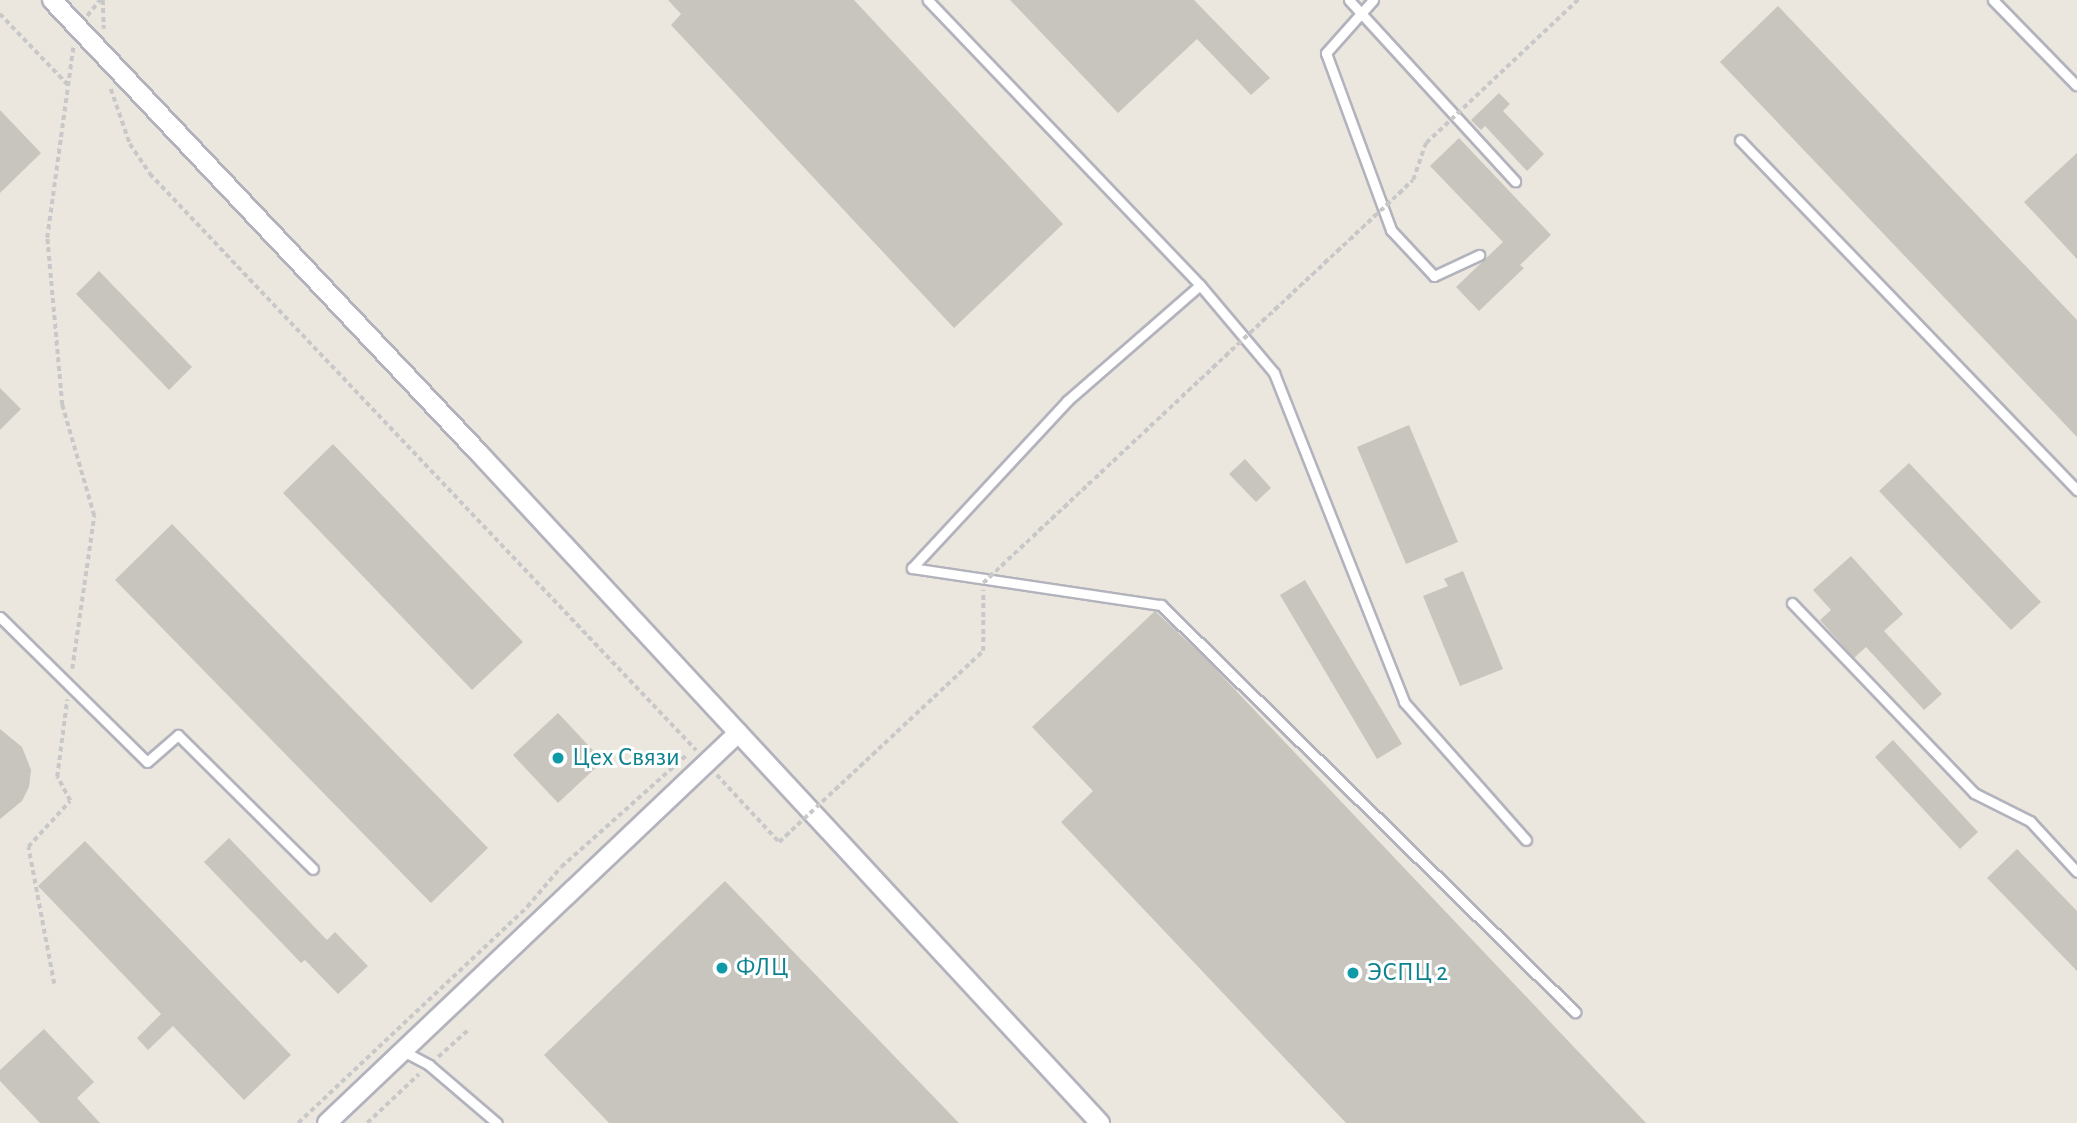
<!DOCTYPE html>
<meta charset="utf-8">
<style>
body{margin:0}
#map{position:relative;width:2077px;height:1123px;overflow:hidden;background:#ebe7de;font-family:"Alegreya Sans",sans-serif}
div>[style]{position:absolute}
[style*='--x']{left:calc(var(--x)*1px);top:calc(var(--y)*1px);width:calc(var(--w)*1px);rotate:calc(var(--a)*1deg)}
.building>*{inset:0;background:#c7c5bd}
.path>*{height:3.5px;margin-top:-1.75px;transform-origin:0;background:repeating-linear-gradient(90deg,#c8c8c8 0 5px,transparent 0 8.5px)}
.roads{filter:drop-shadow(2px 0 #b2b3bd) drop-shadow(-2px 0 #b2b3bd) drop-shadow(0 2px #b2b3bd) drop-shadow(0 -2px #b2b3bd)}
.service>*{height:9px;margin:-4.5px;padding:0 4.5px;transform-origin:4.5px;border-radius:4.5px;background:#fff}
.minor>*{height:18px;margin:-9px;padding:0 9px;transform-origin:9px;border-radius:9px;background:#fff}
.path-bridge>*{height:3.5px;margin-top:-1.75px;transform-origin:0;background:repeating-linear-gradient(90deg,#c8c8c8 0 5px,transparent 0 8.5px)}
.dots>*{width:19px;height:19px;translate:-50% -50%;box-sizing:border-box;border:4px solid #fff;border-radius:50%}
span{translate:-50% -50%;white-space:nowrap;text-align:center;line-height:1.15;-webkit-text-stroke:6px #fff;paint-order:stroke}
.culture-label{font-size:26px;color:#0d838f}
.left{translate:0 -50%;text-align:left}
</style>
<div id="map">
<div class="building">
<div style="clip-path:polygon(668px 0,854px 0,1063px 224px,954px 328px,671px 25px,681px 14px)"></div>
<div style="clip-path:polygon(1010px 0,1194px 0,1270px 78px,1251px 95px,1197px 39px,1118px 113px)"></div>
<div style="clip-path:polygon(1778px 6px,2077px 320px,2077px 437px,1720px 62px)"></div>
<div style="clip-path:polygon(1499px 93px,1510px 104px,1503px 111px,1544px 154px,1527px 171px,1485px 126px,1481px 130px,1471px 120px)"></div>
<div style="clip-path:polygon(0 110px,41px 153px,0 193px)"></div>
<div style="clip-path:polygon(1459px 138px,1551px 235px,1520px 265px,1524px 268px,1479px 311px,1456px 287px,1503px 242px,1430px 166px)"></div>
<div style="clip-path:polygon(2077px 153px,2077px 259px,2024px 202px)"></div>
<div style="clip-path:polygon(99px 271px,192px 367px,169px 390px,76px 294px)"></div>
<div style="clip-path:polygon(0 388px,21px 409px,0 430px)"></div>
<div style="clip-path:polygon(1409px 425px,1458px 542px,1406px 564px,1357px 447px)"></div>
<div style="clip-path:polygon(333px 444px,523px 642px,472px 690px,283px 493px)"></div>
<div style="clip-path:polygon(1245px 459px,1271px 488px,1256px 502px,1229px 474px)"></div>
<div style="clip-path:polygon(1909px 463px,2041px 602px,2011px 630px,1879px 491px)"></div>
<div style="clip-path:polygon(172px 524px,488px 848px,431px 903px,115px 580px)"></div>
<div style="clip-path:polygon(1851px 556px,1903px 614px,1884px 631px,1942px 694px,1924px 710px,1866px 647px,1854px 658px,1820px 620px,1831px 610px,1813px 590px)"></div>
<div style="clip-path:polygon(1463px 571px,1503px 669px,1460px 686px,1423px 596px,1448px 586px,1444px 579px)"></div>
<div style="clip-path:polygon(1305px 580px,1402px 744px,1377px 759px,1280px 595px)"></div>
<div style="clip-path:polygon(1155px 611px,1205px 658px,1646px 1123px,1346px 1123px,1061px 822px,1093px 791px,1032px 727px)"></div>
<div style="clip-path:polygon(558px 713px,603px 761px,558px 803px,513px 755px)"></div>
<div style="clip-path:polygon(0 729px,22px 747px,31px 770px,29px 787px,22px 801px,0 819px)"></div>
<div style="clip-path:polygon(1893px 740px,1978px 832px,1960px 849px,1875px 757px)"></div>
<div style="clip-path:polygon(229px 838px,327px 940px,335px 932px,368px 966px,338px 994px,305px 960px,301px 963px,204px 862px)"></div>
<div style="clip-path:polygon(85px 841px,291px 1055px,244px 1100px,173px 1026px,148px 1050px,137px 1038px,161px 1014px,38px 886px)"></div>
<div style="clip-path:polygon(2017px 849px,2077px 911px,2077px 971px,1987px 878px)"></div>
<div style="clip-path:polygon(725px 881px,959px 1123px,609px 1123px,544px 1055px)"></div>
<div style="clip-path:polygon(44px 1029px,94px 1082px,77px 1098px,100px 1123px,40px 1123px,0 1081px,0 1070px)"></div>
</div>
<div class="path">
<div style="--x:103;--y:0;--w:29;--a:88"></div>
<div style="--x:0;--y:14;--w:98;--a:46.2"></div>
<div style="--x:87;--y:16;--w:21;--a:-51"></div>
<div style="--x:111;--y:89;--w:58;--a:70.9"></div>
<div style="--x:130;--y:144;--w:36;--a:56"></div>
<div style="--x:150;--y:174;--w:794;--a:46.53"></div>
<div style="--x:983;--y:651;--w:61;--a:-90"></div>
<div style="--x:72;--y:669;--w:155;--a:-81.8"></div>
<div style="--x:94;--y:516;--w:116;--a:-106.1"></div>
<div style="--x:62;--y:405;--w:168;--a:-95.1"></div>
<div style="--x:47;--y:238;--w:192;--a:-82.2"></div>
<div style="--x:717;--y:775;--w:91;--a:47.2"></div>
<div style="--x:54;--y:984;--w:139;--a:-100.7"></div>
<div style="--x:28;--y:847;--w:62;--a:-47.6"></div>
<div style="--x:70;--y:801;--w:27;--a:-118"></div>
<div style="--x:57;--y:777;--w:78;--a:-82.6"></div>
<div style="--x:438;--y:1057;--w:40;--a:-42"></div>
<div style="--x:298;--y:1123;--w:315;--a:-43.3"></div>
<div style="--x:527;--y:907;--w:52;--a:-49.6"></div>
<div style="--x:561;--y:867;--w:170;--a:-41.7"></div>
<div style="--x:367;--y:1123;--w:71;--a:-43.3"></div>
</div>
<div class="roads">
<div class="service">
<div style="--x:1349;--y:0;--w:246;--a:47.5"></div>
<div style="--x:1373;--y:0;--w:71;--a:131.6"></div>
<div style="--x:1326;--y:53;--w:189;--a:69.8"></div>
<div style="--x:1391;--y:230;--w:63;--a:46.9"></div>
<div style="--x:1434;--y:276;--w:50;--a:-25"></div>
<div style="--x:1993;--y:0;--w:119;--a:45.7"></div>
<div style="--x:1740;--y:140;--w:486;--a:46.1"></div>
<div style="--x:1200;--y:285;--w:115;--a:49.9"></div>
<div style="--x:1274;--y:373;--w:354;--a:68.4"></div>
<div style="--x:1404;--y:702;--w:184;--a:48.5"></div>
<div style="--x:912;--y:568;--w:252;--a:8.5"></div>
<div style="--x:1161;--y:605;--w:581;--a:44.51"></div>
<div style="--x:912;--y:568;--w:228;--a:-47.1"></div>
<div style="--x:1067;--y:401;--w:176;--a:-41.1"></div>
<div style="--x:1200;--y:285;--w:394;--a:-133.7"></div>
<div style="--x:1792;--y:603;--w:263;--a:46.2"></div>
<div style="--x:1974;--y:793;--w:63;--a:26.6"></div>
<div style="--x:2030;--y:821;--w:69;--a:47.3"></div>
<div style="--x:0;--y:617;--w:206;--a:44.6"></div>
<div style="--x:147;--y:762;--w:41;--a:-41.1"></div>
<div style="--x:178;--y:735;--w:190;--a:44.8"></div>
<div style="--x:403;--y:1051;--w:30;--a:28"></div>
<div style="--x:429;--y:1065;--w:89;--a:40.5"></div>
</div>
<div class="minor">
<div style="--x:52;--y:0;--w:621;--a:46.7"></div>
<div style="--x:478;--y:452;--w:915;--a:47.17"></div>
<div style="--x:327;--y:1123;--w:567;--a:-43.5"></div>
</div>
</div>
<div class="path-bridge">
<div style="--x:983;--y:583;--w:589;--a:-43.14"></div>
<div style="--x:1413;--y:180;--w:39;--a:-71"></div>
<div style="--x:1426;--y:143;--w:209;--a:-43.3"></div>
<div style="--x:779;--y:842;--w:279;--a:-43.1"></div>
</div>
<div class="dots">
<div style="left:558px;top:758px;background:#0f9aa8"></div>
<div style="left:722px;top:968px;background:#0f9aa8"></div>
<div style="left:1353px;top:973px;background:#0f9aa8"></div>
</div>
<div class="culture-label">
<span class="left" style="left:572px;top:758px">Цех Связи</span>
<span class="left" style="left:736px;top:968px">ФЛЦ</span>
<span class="left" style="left:1367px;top:973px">ЭСПЦ 2</span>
</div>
</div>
